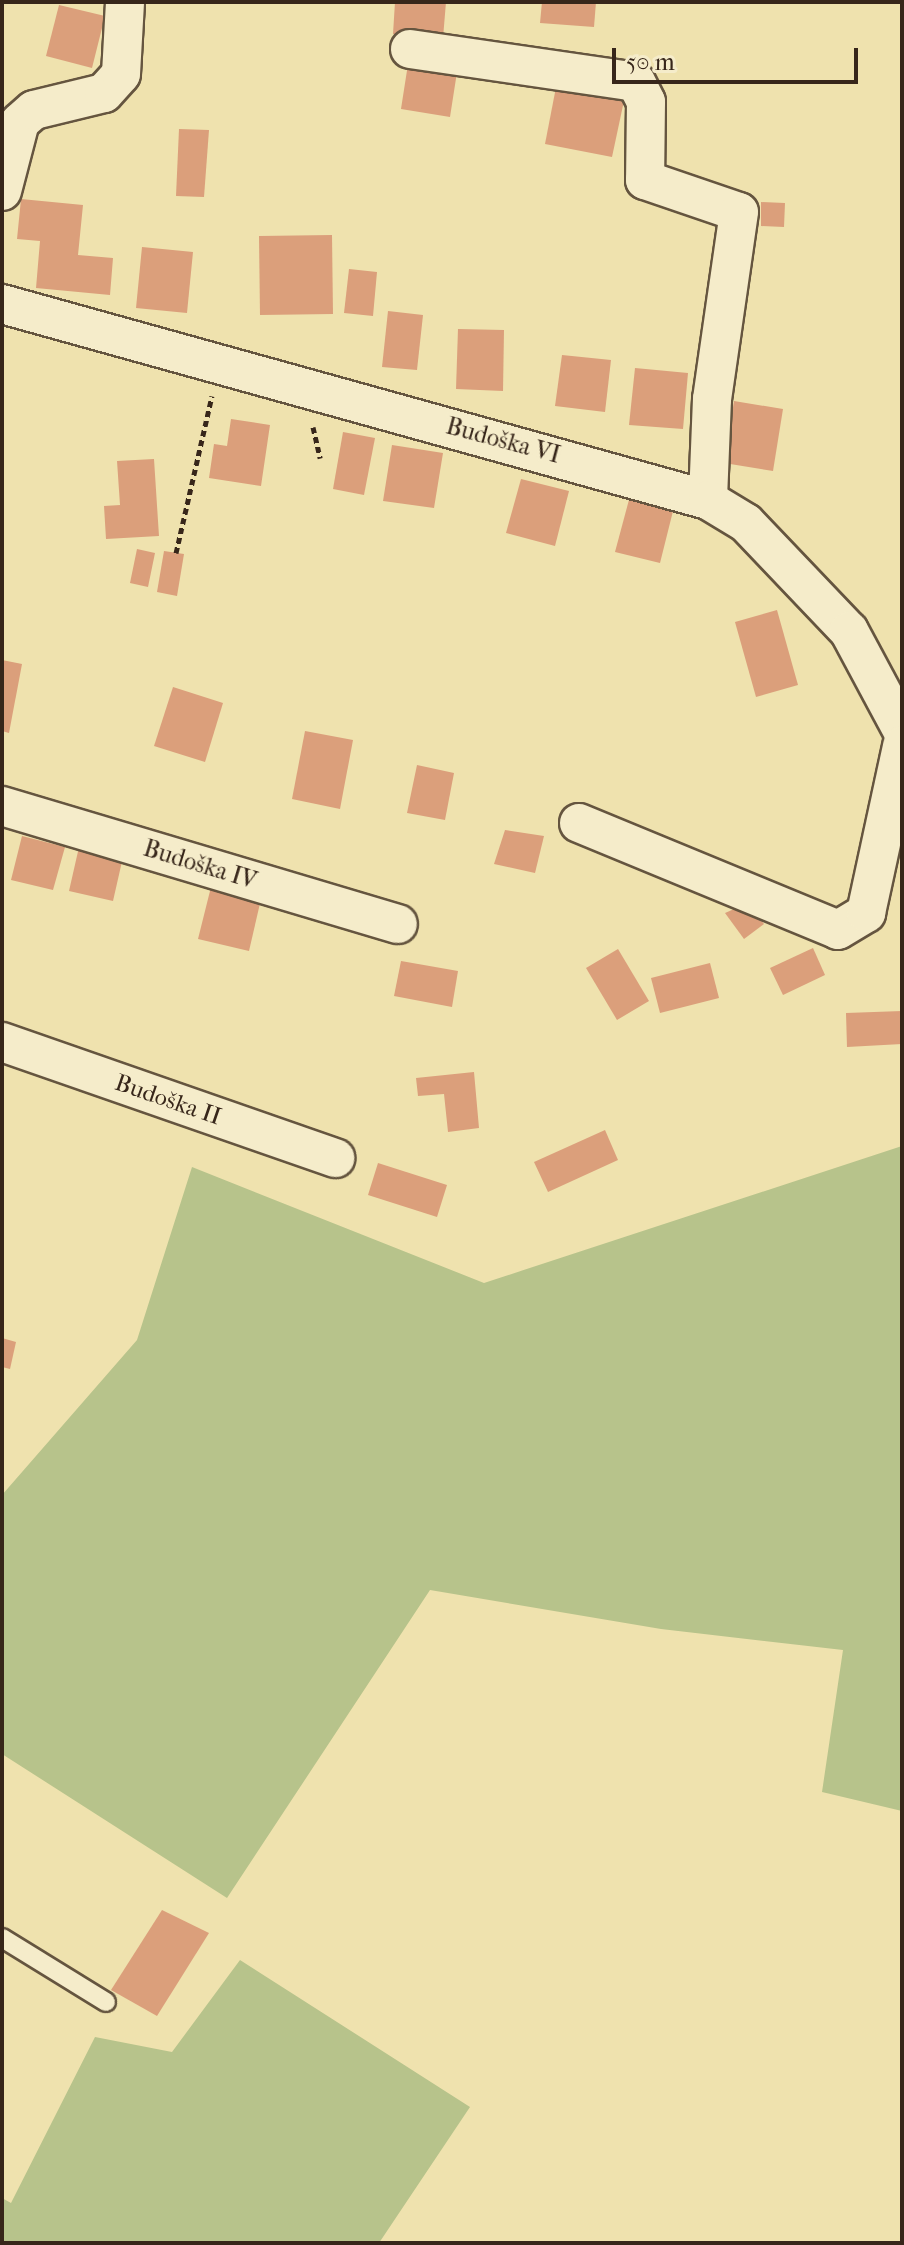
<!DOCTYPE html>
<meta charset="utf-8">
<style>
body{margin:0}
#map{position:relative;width:904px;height:2245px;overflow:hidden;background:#efe2ae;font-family:"IM FELL French Canon",serif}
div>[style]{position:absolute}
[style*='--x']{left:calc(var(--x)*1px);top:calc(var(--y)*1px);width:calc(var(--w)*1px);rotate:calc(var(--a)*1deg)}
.green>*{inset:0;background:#b7c38b}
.building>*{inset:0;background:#db9f7b}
.path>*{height:5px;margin-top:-2.5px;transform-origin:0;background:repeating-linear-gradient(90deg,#37261a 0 6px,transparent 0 10px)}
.roads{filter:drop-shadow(2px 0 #65553f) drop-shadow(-2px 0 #65553f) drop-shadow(0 2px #65553f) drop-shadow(0 -2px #65553f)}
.service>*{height:18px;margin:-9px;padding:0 9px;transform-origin:9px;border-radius:9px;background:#f5ecca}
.minor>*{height:38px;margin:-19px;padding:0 19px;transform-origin:19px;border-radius:19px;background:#f5ecca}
span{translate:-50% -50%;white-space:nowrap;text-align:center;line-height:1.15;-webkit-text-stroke:6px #f5ecca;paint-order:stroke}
.street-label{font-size:24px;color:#37261a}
.frame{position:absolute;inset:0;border:4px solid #37261a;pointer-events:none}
.scale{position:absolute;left:612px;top:48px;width:246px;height:36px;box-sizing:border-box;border:4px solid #37261a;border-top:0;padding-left:10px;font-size:24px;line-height:28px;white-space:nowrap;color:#37261a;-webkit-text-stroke:6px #f5ecca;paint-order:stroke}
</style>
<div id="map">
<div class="green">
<div style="clip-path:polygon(902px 1146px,902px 1811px,822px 1792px,843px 1650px,661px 1629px,430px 1590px,227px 1898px,2px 1754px,2px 1495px,137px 1340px,192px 1167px,484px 1283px)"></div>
<div style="clip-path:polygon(240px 1960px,470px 2107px,379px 2243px,2px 2243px,2px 2198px,11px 2203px,95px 2037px,172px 2052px)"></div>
</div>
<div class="building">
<div style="clip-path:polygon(395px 2px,446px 2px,443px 38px,393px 34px)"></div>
<div style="clip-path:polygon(542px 2px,596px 2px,594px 27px,540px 23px)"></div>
<div style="clip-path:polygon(59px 5px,105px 16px,92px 68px,46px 56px)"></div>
<div style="clip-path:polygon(408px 64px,457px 72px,450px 117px,401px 109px)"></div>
<div style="clip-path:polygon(557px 82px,625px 96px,612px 157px,545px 144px)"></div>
<div style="clip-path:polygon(179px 129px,209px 130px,204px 197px,176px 196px)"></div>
<div style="clip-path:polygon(21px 199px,83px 205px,78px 255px,113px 258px,110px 295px,36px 288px,40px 241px,17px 239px)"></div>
<div style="clip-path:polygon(761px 202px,785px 203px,784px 227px,761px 226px)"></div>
<div style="clip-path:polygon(332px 235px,333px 314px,260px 315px,259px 236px)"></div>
<div style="clip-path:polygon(142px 247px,193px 252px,187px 313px,136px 308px)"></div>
<div style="clip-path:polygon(349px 269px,377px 272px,373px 316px,344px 313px)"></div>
<div style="clip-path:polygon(388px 311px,423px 315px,417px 370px,382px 367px)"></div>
<div style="clip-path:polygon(458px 329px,504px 330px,503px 391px,456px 389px)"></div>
<div style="clip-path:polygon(562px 355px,611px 360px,605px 412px,555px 406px)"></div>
<div style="clip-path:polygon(635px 368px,688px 373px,683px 429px,629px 425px)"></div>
<div style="clip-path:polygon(734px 401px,783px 409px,773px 471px,724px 463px)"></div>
<div style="clip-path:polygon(231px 419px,270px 425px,261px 486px,209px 478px,214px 444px,227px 446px)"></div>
<div style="clip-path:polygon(343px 432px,375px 438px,364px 495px,333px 489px)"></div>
<div style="clip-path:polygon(392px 445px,443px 453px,434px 508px,383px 501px)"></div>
<div style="clip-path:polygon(154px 459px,159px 536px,106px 539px,104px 506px,120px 505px,117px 461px)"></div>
<div style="clip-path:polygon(521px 479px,569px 491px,555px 546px,506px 533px)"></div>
<div style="clip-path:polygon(630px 496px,674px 507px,660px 563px,615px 552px)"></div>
<div style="clip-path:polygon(137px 549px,155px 553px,148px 587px,130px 583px)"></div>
<div style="clip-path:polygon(164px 551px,184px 554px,177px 596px,157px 592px)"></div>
<div style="clip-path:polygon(777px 610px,798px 685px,756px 697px,735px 622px)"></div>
<div style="clip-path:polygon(2px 660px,22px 664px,9px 733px,2px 731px)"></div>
<div style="clip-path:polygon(173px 687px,223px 703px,205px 762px,154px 746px)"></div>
<div style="clip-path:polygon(305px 731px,353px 740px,340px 809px,292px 799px)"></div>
<div style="clip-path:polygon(417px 765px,454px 773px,445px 820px,407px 813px)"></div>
<div style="clip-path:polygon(505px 830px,544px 836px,535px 873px,494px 864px)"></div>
<div style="clip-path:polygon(22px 836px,65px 847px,53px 890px,11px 880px)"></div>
<div style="clip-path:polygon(79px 847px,123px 857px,113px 901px,69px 891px)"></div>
<div style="clip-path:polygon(211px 887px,261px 899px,249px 951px,198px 939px)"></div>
<div style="clip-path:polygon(748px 903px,764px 924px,744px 939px,725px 913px)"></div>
<div style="clip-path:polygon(813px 948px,825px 975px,783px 995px,770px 968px)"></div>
<div style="clip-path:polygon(618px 949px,649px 1001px,617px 1020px,586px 968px)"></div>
<div style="clip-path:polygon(401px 961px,458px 971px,452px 1007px,394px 996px)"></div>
<div style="clip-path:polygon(710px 963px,719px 998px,660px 1013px,651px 978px)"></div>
<div style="clip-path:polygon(902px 1011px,902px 1044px,847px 1047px,846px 1013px)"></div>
<div style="clip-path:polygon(474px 1072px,479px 1128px,448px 1132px,444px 1094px,418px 1096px,416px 1078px)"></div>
<div style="clip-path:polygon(605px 1130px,618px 1160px,548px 1192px,534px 1162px)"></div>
<div style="clip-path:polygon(378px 1163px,447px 1185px,437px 1217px,368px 1195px)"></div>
<div style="clip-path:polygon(2px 1338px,16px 1342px,10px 1369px,2px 1367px)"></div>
<div style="clip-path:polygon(162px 1910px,209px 1933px,157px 2016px,111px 1990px)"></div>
</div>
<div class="path">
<div style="--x:313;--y:427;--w:32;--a:77"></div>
<div style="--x:176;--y:553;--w:161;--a:-77.1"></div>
</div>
<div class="roads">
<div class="service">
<div style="--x:2;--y:1938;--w:122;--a:31.6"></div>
</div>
<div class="minor">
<div style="--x:410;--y:49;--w:228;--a:8.3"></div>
<div style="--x:636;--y:82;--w:22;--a:63"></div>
<div style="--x:646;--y:102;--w:78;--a:90.7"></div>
<div style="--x:645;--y:180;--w:99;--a:18.8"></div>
<div style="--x:739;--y:212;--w:189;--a:98.2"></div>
<div style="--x:712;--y:399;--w:101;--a:92.3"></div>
<div style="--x:2;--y:191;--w:71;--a:-75.4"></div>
<div style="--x:20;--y:122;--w:18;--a:-41"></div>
<div style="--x:34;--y:110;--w:72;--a:-13.7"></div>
<div style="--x:104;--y:93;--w:25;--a:-48"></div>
<div style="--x:121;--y:74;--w:72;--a:-86.8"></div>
<div style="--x:2;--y:304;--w:733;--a:15.52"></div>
<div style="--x:708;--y:500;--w:44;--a:31.2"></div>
<div style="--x:746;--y:523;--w:149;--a:46.4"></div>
<div style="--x:849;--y:631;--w:112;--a:61.8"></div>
<div style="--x:2;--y:806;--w:413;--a:16.6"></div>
<div style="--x:579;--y:823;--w:280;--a:22.4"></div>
<div style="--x:838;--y:930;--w:33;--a:-31"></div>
<div style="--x:866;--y:913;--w:171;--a:-77.8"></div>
<div style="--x:2;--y:1042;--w:353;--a:19.2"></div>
</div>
</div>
<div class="street-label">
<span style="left:503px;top:441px;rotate:15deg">Budoška VI</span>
<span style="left:200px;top:865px;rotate:17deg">Budoška IV</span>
<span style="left:168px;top:1100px;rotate:19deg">Budoška II</span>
</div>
<div class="frame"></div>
<div class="scale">50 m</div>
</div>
